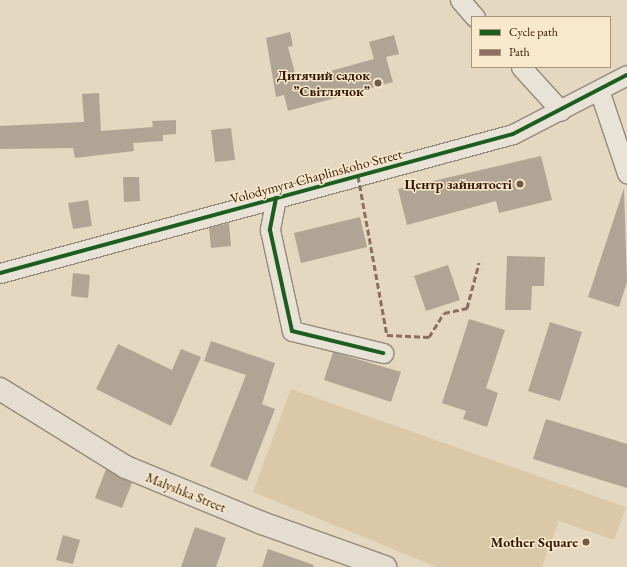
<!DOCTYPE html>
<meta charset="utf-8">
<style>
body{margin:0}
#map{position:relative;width:627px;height:567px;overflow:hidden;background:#e5d8c0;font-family:"EB Garamond",serif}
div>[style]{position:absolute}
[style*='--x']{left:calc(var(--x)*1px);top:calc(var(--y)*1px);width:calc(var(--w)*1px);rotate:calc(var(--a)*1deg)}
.green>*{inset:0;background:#dbc8a8}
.building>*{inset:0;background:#b0a595}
.roads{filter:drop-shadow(1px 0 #94897a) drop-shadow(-1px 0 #94897a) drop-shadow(0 1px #94897a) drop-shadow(0 -1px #94897a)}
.minor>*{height:19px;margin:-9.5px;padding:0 9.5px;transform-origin:9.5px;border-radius:9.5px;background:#e9e2d6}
.primary>*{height:22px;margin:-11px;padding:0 11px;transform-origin:11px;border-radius:11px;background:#e5ddcf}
.quiet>*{height:3px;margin-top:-1.5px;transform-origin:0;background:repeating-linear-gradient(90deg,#8d6e63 0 6px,transparent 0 9px)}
.cycleway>*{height:4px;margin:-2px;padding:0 2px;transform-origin:2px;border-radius:2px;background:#1b5e20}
.dots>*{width:11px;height:11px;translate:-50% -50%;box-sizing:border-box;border:2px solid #f8e9cc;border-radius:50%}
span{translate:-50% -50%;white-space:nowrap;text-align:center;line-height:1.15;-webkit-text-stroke:3px #f8e9cc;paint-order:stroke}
.poi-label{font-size:14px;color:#331704;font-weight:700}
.right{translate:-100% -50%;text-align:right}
.street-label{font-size:14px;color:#331704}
.legend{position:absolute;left:471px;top:16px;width:140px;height:52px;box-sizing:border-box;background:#f8e9cc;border:1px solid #a9957c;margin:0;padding:5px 7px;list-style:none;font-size:12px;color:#331704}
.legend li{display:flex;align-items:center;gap:8px;height:20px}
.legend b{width:20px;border:1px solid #a9957c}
</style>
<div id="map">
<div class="green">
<div style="clip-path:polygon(291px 389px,626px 507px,614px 540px,559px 521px,542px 567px,437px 567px,253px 492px)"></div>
</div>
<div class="building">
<div style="clip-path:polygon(290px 32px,293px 46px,288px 47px,297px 80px,374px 59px,369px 42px,394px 35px,399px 54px,386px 57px,393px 82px,288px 111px,284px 95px,276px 97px,266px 38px)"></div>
<div style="clip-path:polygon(99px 93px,101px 131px,153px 127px,152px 121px,176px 120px,176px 134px,163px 135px,163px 141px,133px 143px,134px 151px,75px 158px,73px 148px,0 149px,0 126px,84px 122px,82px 94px)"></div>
<div style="clip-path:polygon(231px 128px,235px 160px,215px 162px,211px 130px)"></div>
<div style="clip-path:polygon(541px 156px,552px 200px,499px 213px,496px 201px,407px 225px,398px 189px)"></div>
<div style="clip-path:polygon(123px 177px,139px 177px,140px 201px,124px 202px)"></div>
<div style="clip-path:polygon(624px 188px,627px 282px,619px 307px,588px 297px)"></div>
<div style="clip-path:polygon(88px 200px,92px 226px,73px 229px,68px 203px)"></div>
<div style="clip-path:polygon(360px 217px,367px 247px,301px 263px,294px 233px)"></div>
<div style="clip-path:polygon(229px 223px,231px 246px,211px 248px,209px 228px)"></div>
<div style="clip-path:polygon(507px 256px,545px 257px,544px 286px,532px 286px,531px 310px,505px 310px)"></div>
<div style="clip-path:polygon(448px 265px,460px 300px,426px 311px,414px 276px)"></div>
<div style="clip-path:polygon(73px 273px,90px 275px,88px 298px,71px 296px)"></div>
<div style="clip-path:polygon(469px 319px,505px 330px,486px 388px,498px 393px,487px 427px,463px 419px,466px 411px,442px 403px)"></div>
<div style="clip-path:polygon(550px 322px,582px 332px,560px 401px,528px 391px)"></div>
<div style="clip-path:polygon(211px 341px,275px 363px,262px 404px,275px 409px,247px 481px,210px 466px,246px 375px,204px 361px)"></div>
<div style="clip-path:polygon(118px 344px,172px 370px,181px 349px,201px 357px,171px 426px,96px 389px)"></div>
<div style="clip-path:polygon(333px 352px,401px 372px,391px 402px,324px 380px)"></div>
<div style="clip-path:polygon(546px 419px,627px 444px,627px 488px,533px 459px)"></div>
<div style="clip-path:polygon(106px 469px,132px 483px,122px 508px,95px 498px)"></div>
<div style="clip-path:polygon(195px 527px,226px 538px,216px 567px,181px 567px)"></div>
<div style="clip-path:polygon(63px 535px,80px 540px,73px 564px,56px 560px)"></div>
<div style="clip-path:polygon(268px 549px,314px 565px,313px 567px,262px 567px)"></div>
</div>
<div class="roads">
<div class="minor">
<div style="--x:460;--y:0;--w:23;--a:49"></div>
<div style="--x:521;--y:67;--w:59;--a:47.7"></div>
<div style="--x:599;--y:90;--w:88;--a:71.4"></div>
<div style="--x:276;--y:198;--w:33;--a:101"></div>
<div style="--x:270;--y:230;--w:103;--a:77.7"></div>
<div style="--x:292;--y:331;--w:94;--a:13.6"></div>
<div style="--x:0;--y:273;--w:531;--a:-15.16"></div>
<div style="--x:513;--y:134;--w:128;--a:-27.4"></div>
</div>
<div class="primary">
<div style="--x:0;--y:389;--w:148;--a:31.8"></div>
<div style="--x:126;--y:467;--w:147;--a:22.4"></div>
<div style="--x:262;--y:523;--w:131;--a:19.7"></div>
</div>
</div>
<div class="quiet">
<div style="--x:358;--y:176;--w:162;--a:79.7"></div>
<div style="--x:387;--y:335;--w:42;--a:2.7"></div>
<div style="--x:429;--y:337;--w:28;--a:-58"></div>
<div style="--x:444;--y:313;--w:24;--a:-12"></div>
<div style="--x:467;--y:308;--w:47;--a:-75.1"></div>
</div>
<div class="cycleway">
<div style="--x:276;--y:198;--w:33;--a:101"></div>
<div style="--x:270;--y:230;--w:103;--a:77.7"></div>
<div style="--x:292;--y:331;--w:94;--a:13.6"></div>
<div style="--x:0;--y:273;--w:531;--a:-15.16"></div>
<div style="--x:513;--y:134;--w:128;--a:-27.4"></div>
</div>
<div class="dots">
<div style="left:378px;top:83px;background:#715b46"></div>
<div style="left:520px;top:184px;background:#715b46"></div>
<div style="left:586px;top:542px;background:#715b46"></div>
</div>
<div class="poi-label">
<span class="right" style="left:370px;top:83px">Дитячий садок<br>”Світлячок”</span>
<span class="right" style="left:512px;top:184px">Центр зайнятості</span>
<span class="right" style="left:578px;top:542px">Mother Square</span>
</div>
<div class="street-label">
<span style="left:316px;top:176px;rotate:-15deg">Volodymyra Chaplinskoho Street</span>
<span style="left:186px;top:492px;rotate:22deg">Malyshka Street</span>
</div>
<ul class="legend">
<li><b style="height:5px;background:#1b5e20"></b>Cycle path</li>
<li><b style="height:5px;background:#8d6e63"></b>Path</li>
</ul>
</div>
